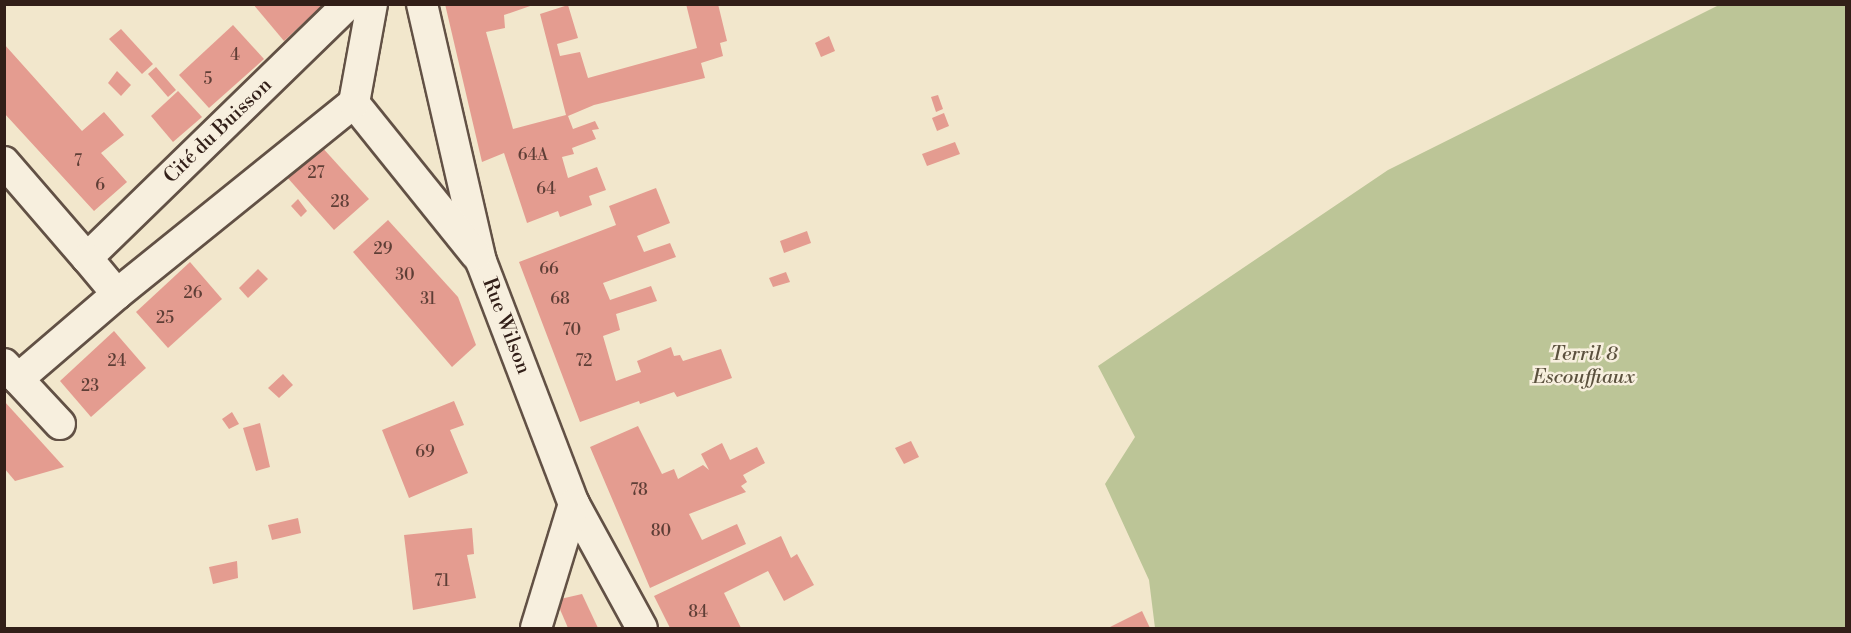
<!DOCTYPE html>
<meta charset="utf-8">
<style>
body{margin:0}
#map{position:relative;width:1851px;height:633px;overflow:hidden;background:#f2e7cc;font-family:"Libre Bodoni",serif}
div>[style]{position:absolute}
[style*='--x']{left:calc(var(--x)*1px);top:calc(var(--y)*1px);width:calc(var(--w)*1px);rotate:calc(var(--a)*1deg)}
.green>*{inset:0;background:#bcc597}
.building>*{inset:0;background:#e49c90}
.roads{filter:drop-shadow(2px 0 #625145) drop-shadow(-2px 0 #625145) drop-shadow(0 2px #625145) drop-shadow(0 -2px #625145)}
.street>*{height:30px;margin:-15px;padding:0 15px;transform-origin:15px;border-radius:15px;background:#f7efde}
span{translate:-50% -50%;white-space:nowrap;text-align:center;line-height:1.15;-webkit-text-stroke:5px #f7efde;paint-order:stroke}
.number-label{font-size:16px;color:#5e3e36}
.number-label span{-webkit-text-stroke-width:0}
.street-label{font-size:20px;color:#321f18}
.park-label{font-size:20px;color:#5b513e;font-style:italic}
.frame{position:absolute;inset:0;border:6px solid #321f18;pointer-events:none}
</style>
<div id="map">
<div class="green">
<div style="clip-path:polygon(1719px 5px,1846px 5px,1846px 628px,1155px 628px,1149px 580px,1105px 484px,1135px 437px,1098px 366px,1388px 170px)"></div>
</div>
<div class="building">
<div style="clip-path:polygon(253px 4px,324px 4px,284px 41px)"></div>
<div style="clip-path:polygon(445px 4px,536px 4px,504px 15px,505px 28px,486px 32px,513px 129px,566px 115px,540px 14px,568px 5px,578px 38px,557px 44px,560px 56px,580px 52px,588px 78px,697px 48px,686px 4px,718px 4px,727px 41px,720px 43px,723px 56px,701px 63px,705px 78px,594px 105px,568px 116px,573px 129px,595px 121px,599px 129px,592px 130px,596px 139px,572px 148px,574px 154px,562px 157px,568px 178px,597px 167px,606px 190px,589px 196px,592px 205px,560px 217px,558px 211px,527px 223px,504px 153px,482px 162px)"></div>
<div style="clip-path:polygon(233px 25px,264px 59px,209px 108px,179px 75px)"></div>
<div style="clip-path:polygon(121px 29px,153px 64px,142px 74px,109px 39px)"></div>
<div style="clip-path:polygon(829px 36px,835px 51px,821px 57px,815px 43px)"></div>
<div style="clip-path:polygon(4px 44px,82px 131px,104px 112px,124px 135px,101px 153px,127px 182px,94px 211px,4px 113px)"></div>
<div style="clip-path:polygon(156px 67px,176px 90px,168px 97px,148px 74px)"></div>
<div style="clip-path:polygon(117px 71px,131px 85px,121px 96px,108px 83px)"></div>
<div style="clip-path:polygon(178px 91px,202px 117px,173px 142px,151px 116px)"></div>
<div style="clip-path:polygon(938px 95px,943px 109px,936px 112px,931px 97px)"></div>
<div style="clip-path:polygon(944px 113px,949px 126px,937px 131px,932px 118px)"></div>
<div style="clip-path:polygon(955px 142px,960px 154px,927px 166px,922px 154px)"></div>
<div style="clip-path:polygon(320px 145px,369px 199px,334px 230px,286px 176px)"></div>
<div style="clip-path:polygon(656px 188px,670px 223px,637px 236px,644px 252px,670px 243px,676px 257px,603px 283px,610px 300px,651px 286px,657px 301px,616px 314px,620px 330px,603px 336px,616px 381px,641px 372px,637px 361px,671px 347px,674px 356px,680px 355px,683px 361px,721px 349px,732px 378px,677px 397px,674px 392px,640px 404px,639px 401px,580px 422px,519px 262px,616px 225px,609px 206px)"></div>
<div style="clip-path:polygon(298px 199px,307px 211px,301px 217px,291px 206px)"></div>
<div style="clip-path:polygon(388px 220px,458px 297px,476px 345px,452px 367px,353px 252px)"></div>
<div style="clip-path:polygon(807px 231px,811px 243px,784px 253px,780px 241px)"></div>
<div style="clip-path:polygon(190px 262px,222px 299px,168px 348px,136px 312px)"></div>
<div style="clip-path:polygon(258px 269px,268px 279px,248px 298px,239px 288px)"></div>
<div style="clip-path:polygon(786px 272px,790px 282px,773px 287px,769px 278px)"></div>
<div style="clip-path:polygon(114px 331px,146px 368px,91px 417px,60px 381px)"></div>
<div style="clip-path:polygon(283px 374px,293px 385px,279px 398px,268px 388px)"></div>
<div style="clip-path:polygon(4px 401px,35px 435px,64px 467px,15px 481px,4px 468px)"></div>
<div style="clip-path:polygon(454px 401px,464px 425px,450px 430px,468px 473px,409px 498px,382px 430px)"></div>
<div style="clip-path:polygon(232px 412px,239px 424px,229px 429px,222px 419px)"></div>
<div style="clip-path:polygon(260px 423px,270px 467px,256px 471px,243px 428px)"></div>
<div style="clip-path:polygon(638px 426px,662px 474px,674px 469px,678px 479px,703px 465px,709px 470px,701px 454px,722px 443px,730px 460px,757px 447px,765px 463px,743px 475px,747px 482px,741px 486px,746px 492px,689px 514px,702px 540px,737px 524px,746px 544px,650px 588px,590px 447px)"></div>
<div style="clip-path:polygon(911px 441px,919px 457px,904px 464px,895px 448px)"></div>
<div style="clip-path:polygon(298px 518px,301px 533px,272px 540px,268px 525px)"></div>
<div style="clip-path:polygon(472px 528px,474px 554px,467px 555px,476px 598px,413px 610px,404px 535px)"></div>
<div style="clip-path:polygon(781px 536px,791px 558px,797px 554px,814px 585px,784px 601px,768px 571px,724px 593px,741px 628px,670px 628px,654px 596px)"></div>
<div style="clip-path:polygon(237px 561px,238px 578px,213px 584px,209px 567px)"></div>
<div style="clip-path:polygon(582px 594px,598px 628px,568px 628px,556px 600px)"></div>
<div style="clip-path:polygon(1142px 611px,1150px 628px,1108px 628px)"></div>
</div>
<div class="roads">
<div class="street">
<div style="--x:422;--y:4;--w:264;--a:77.1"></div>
<div style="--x:481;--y:261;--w:260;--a:69.1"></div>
<div style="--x:574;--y:504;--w:141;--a:61.3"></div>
<div style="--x:354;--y:103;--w:195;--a:51.2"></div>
<div style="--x:4;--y:162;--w:127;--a:49.2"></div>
<div style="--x:87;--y:258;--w:364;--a:-44.2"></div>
<div style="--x:117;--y:294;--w:304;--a:-38.9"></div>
<div style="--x:354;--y:103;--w:101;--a:-79.7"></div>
<div style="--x:4;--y:364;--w:82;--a:47"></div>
<div style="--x:18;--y:379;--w:130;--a:-40.6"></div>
<div style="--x:117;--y:294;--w:47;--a:-129.8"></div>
<div style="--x:536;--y:628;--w:130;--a:-73"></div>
</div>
</div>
<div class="number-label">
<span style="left:235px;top:55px">4</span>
<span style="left:208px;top:79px">5</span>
<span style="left:533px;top:155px">64A</span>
<span style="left:78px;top:161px">7</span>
<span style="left:316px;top:173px">27</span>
<span style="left:100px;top:185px">6</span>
<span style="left:546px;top:189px">64</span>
<span style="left:340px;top:202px">28</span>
<span style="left:383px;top:249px">29</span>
<span style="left:549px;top:269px">66</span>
<span style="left:405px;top:275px">30</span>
<span style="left:193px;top:293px">26</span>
<span style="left:428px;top:299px">31</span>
<span style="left:560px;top:299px">68</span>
<span style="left:165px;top:318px">25</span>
<span style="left:572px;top:330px">70</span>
<span style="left:117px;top:361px">24</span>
<span style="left:584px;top:361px">72</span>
<span style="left:90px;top:386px">23</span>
<span style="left:425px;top:452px">69</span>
<span style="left:639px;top:490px">78</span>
<span style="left:661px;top:531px">80</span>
<span style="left:442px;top:581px">71</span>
<span style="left:698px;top:612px">84</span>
</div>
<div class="street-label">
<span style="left:218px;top:131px;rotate:-44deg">Cité du Buisson</span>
<span style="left:506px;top:326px;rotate:69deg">Rue Wilson</span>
</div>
<div class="park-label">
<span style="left:1584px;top:366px">Terril 8<br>Escouffiaux</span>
</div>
<div class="frame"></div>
</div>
